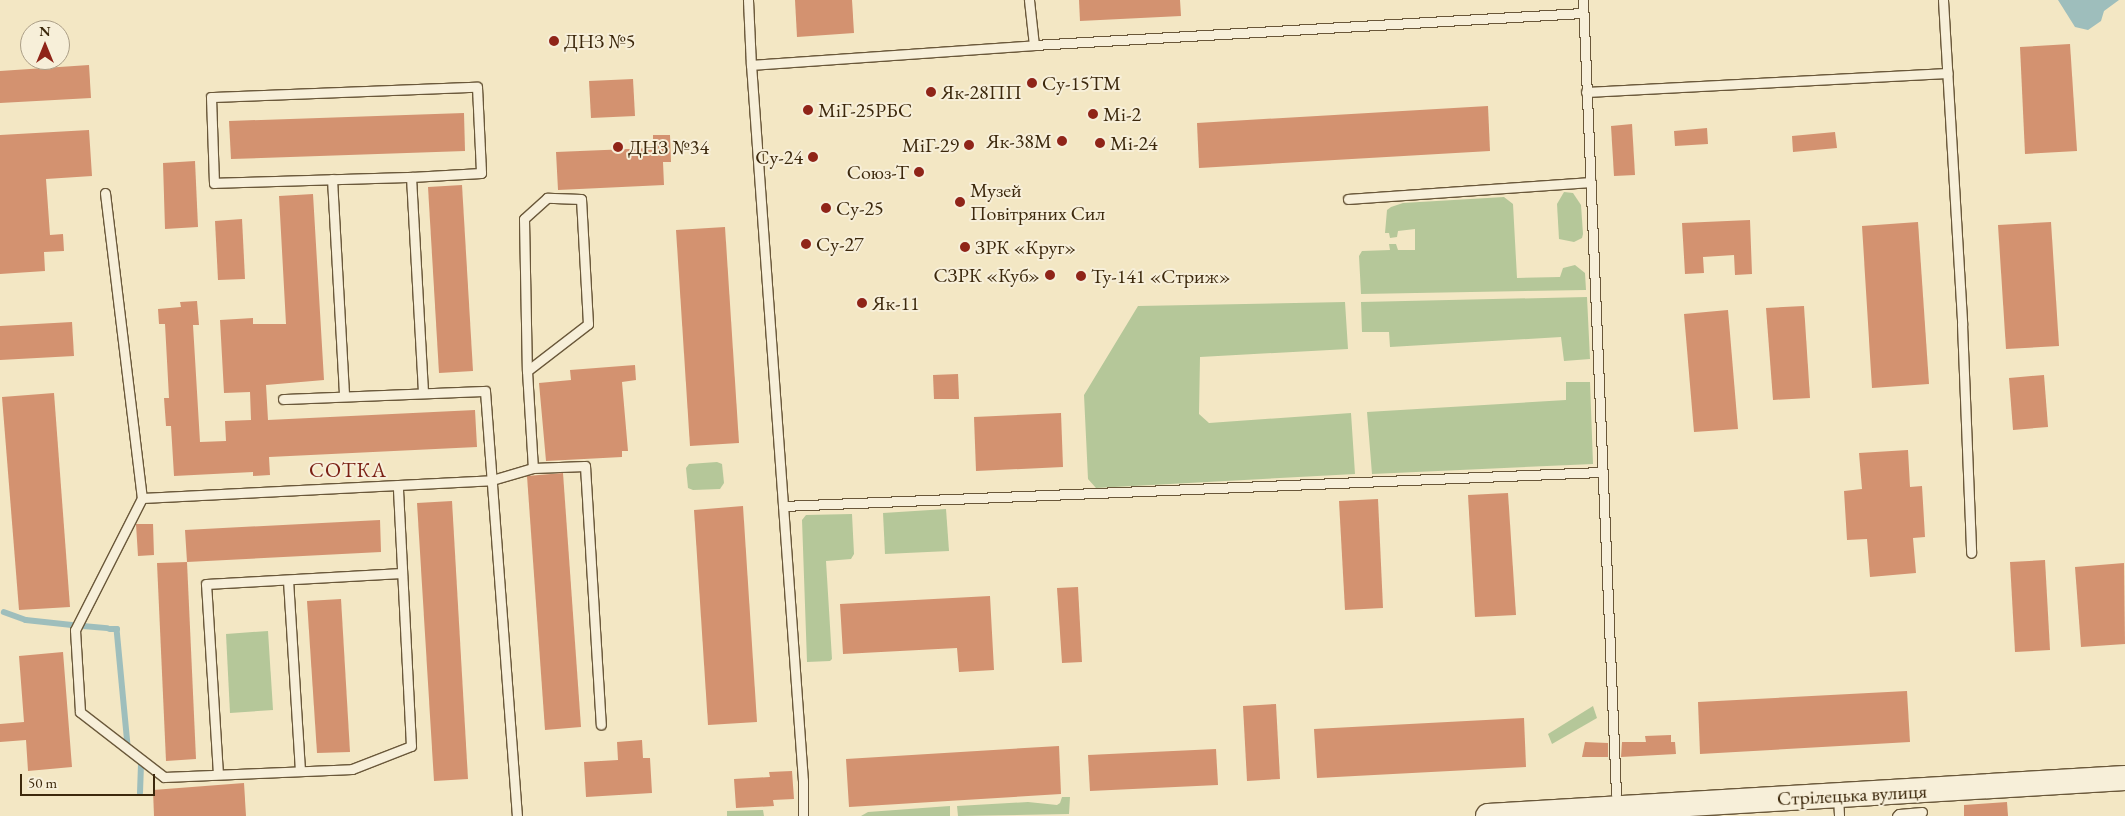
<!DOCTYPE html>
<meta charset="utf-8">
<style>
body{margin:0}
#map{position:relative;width:2125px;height:816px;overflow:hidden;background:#f3e7c4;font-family:"EB Garamond",serif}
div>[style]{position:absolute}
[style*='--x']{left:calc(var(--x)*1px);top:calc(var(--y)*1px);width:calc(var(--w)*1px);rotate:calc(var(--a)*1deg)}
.green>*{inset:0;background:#b5c799}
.water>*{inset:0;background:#9ebebc}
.stream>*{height:5.5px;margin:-2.75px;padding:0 2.75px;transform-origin:2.75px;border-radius:2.75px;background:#9ebebc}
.building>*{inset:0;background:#d39270}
.roads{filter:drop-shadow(1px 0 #6a583a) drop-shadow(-1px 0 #6a583a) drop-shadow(0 1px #6a583a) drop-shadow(0 -1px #6a583a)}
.service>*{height:9px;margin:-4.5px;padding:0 4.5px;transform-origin:4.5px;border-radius:4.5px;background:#f7efd9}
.secondary>*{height:24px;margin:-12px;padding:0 12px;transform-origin:12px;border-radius:12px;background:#f7efd9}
.dots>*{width:14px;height:14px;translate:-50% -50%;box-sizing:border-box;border:2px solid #f7efd9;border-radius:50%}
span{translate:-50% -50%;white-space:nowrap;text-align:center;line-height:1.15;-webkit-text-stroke:4px #f7efd9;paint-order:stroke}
.poi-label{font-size:20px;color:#3c280c}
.left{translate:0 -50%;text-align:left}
.right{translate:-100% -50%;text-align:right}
.street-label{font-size:20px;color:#3c280c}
.neighbourhood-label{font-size:21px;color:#7a1f14;letter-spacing:1px}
.north{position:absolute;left:20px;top:20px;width:50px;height:50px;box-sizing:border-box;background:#f7efd9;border:1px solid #ac9f87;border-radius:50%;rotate:0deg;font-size:14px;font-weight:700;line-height:20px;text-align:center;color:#3c280c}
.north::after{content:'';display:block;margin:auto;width:18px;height:22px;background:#8f2418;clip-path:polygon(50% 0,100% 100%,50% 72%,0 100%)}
.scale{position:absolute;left:20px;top:774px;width:135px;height:22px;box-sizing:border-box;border:2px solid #3c280c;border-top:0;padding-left:6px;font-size:15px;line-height:18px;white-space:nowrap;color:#3c280c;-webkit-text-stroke:4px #f7efd9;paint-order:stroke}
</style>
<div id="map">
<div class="green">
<div style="clip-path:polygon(1564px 192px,1573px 193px,1581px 205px,1583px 234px,1582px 238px,1574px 242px,1559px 239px,1557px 204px)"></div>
<div style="clip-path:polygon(1504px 197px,1513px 204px,1517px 278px,1560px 277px,1563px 268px,1575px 265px,1585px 273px,1586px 290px,1361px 294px,1359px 256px,1362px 251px,1390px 250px,1389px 244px,1396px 244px,1398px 250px,1415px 250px,1415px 229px,1398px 231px,1397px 237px,1390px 238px,1389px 233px,1385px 233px,1387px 210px,1391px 207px,1403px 203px)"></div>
<div style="clip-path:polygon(1587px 297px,1590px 359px,1564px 361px,1561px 337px,1390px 347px,1389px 332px,1362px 332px,1361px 302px)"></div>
<div style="clip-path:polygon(1345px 302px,1348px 349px,1200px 357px,1199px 414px,1209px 423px,1351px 413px,1355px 474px,1096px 488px,1088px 479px,1084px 395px,1138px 306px)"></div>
<div style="clip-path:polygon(1566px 382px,1590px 382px,1593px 464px,1372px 474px,1367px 412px,1566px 400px)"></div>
<div style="clip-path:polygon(717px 462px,722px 464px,724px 483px,720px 489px,693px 490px,688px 488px,686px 468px,689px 464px)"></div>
<div style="clip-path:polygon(946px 509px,949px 551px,885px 554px,883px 513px)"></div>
<div style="clip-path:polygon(852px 514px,854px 554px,851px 559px,826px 561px,832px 659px,830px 661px,807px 662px,802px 520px,806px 515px)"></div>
<div style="clip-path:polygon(268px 631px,273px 710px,230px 713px,226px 634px)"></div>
<div style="clip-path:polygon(1593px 706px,1597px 718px,1552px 744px,1548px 734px)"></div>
<div style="clip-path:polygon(1062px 797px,1070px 797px,1069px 814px,958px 816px,957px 806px,1028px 802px,1057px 805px,1060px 803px)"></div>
<div style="clip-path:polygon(950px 806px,950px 816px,861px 816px,868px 812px)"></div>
<div style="clip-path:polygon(763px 810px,764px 816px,727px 816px,727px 811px)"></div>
</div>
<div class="water">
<div style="clip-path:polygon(2058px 0,2119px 0,2104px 11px,2101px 21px,2088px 30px,2075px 27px)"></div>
</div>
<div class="stream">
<div style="--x:4;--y:612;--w:23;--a:20"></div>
<div style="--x:26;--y:620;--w:46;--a:6.2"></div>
<div style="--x:83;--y:626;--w:24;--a:5"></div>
<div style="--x:110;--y:629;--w:7;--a:0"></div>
<div style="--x:117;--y:629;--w:118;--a:84.6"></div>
<div style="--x:140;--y:793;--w:29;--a:-88"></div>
</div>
<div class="building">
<div style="clip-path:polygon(795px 0,852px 0,854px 33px,797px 37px)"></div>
<div style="clip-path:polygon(1079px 0,1180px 0,1181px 16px,1080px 21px)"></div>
<div style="clip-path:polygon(2070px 44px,2077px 151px,2025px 154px,2020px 47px)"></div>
<div style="clip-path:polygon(89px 65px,91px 98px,0 103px,0 71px)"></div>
<div style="clip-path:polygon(633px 79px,635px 116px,591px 118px,589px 81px)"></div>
<div style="clip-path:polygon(1488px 106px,1490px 151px,1199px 168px,1197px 123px)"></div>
<div style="clip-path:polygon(464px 113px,465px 151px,231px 159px,229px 121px)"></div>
<div style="clip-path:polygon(1632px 124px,1635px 175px,1614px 176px,1611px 126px)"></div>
<div style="clip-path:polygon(1707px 128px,1708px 144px,1675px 146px,1674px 131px)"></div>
<div style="clip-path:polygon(89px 130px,92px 176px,46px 179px,50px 235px,63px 234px,64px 251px,44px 252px,45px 271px,0 274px,0 135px)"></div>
<div style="clip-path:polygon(1835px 132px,1837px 148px,1793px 152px,1792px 136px)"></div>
<div style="clip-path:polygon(653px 135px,670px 135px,671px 162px,663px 162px,664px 185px,558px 190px,556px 152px,653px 148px)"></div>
<div style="clip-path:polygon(195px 161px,198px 227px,165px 229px,163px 163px)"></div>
<div style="clip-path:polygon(462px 185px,473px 371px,439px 373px,428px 187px)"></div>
<div style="clip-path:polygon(313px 194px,324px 380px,266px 385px,268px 420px,475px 410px,477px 447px,269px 457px,270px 475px,253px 476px,253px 472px,174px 476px,171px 426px,166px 426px,164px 398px,169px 398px,165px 324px,159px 324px,158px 309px,181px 307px,180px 302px,197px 301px,199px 325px,193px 325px,200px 442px,226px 441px,225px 421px,251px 420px,250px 392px,224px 393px,220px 320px,253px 318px,253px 324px,286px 324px,279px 196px)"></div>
<div style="clip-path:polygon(242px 219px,245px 279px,218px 280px,215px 221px)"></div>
<div style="clip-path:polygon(1750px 220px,1752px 274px,1735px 275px,1734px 255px,1703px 257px,1704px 273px,1685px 274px,1682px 223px)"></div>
<div style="clip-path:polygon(1918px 222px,1929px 384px,1872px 388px,1862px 226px)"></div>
<div style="clip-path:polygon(2051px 222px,2059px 346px,2006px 349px,1998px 225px)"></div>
<div style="clip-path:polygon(725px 227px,739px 443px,690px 446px,676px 230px)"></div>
<div style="clip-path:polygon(1804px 306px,1810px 398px,1773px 400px,1766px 308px)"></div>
<div style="clip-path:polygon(1728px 310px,1738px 429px,1694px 432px,1684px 314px)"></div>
<div style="clip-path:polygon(72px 322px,74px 356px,0 360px,0 326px)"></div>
<div style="clip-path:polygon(635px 365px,636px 380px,622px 382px,628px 451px,622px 451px,622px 457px,546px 461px,539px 383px,571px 380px,570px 370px)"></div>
<div style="clip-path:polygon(958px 374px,959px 399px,934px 399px,933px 375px)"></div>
<div style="clip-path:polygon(2044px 375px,2048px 427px,2013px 430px,2009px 378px)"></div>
<div style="clip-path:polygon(54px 393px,70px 607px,19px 610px,2px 397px)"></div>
<div style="clip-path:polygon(1061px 413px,1063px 467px,976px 471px,974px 417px)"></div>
<div style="clip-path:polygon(1908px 450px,1910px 487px,1922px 486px,1925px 537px,1913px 538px,1916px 573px,1870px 577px,1867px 539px,1847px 540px,1844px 491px,1862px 489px,1859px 453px)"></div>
<div style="clip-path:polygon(563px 473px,581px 727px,545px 730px,527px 476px)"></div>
<div style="clip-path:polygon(1508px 493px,1516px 615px,1475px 617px,1468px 495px)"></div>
<div style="clip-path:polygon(1378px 499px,1383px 608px,1345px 610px,1339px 501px)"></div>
<div style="clip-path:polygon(452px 501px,468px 779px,434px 781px,417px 503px)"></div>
<div style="clip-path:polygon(743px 506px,757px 722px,708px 725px,694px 510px)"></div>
<div style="clip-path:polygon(380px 520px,381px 552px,187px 562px,185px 530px)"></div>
<div style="clip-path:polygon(136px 524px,153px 524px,154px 555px,138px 556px)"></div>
<div style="clip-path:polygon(2045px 560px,2050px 650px,2015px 652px,2010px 562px)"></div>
<div style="clip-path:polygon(187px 562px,196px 759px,166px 761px,157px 563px)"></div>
<div style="clip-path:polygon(2124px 563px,2125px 644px,2081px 647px,2075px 567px)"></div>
<div style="clip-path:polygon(1078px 587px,1082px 662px,1062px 663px,1057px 588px)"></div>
<div style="clip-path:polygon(990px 596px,994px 670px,959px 672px,957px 648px,843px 654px,840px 604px)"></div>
<div style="clip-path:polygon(341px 599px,350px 752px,317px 753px,307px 601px)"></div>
<div style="clip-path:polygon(63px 652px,72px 767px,28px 771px,26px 740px,0 742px,0 724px,24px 722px,19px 656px)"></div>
<div style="clip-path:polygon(1907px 691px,1910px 742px,1700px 754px,1698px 702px)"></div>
<div style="clip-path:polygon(1276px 704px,1280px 779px,1247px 781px,1243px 706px)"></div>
<div style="clip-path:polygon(1524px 718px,1526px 767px,1317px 778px,1314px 729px)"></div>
<div style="clip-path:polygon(1671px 735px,1671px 742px,1675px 742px,1676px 754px,1621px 757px,1622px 742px,1646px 742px,1645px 736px)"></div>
<div style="clip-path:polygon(642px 740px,643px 758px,650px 758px,652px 793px,586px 797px,584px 762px,618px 760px,617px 742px)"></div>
<div style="clip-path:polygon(1585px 742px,1608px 743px,1608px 757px,1582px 757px)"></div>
<div style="clip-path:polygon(1059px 746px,1061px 794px,849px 807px,846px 759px)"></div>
<div style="clip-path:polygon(1216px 749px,1218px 785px,1090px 791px,1088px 755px)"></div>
<div style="clip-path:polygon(792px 771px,794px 799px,773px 800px,774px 806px,736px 808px,734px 779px,770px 777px,769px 772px)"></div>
<div style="clip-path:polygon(244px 783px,246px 816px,154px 816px,153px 790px)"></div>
<div style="clip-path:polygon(2007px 802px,2008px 816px,1964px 816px,1964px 805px)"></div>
</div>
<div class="roads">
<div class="service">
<div style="--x:748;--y:0;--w:65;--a:87.4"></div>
<div style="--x:1029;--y:0;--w:45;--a:83.7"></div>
<div style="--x:1583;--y:0;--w:795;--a:87.62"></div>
<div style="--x:1943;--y:0;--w:325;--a:86.6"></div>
<div style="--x:1962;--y:324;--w:229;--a:87.7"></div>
<div style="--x:1586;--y:92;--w:362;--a:-3"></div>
<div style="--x:411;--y:177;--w:197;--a:178.3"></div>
<div style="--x:214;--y:183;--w:86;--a:-92"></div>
<div style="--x:211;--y:97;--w:266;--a:-2.2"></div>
<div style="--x:477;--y:87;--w:86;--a:87.3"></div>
<div style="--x:481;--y:173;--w:70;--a:176.7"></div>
<div style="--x:411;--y:177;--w:216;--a:86.8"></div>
<div style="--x:332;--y:179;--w:217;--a:86.8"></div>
<div style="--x:105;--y:193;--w:307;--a:83.1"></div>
<div style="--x:142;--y:498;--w:148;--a:116.9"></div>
<div style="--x:75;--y:630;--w:82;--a:86.5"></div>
<div style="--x:80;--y:712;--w:106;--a:37.7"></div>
<div style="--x:164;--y:777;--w:188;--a:-2.4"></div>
<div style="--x:352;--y:769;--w:63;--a:-21.3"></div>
<div style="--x:411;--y:746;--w:261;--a:-92.9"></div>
<div style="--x:1348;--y:199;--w:243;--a:-4"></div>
<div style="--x:527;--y:371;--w:77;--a:-37.6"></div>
<div style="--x:588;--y:324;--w:125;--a:-93.2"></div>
<div style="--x:581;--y:199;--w:34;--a:-178"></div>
<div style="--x:547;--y:198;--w:31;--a:138"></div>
<div style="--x:524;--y:219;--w:152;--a:88.9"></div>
<div style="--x:527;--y:371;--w:97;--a:86.5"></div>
<div style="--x:283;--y:399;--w:202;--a:-2.3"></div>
<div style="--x:485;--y:391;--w:426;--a:85.7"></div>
<div style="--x:142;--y:498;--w:350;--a:-2.9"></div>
<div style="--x:492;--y:480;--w:43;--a:-16.3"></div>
<div style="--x:533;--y:468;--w:52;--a:-2.2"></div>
<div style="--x:585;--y:466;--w:259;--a:86.5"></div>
<div style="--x:783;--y:506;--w:820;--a:-2.38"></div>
<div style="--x:288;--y:580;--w:191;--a:86.4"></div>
<div style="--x:218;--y:774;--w:190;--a:-93.6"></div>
<div style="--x:206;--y:584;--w:196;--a:-3.2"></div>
<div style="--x:1838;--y:796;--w:20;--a:87"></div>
<div style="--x:803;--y:816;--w:35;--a:-90"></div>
<div style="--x:803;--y:781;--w:718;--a:-94.15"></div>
<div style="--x:751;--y:65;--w:284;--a:-4"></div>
<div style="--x:1034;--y:45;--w:550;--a:-3.34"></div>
<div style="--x:1897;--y:816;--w:3;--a:-45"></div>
<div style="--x:1899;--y:814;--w:23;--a:-5"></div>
</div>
<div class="secondary">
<div style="--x:1488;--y:816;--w:638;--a:-3.41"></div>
</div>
</div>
<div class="dots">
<div style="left:554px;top:41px;background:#8f2418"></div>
<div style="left:1032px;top:83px;background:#8f2418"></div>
<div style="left:931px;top:92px;background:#8f2418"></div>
<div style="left:808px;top:110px;background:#8f2418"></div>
<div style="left:1093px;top:114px;background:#8f2418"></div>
<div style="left:1062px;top:141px;background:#8f2418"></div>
<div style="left:1100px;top:143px;background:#8f2418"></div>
<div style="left:969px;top:145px;background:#8f2418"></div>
<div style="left:618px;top:147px;background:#8f2418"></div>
<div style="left:813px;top:157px;background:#8f2418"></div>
<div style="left:919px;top:172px;background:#8f2418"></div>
<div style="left:960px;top:202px;background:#8f2418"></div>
<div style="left:826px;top:208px;background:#8f2418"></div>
<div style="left:806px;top:244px;background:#8f2418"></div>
<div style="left:965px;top:247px;background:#8f2418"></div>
<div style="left:1050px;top:275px;background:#8f2418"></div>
<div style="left:1081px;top:276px;background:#8f2418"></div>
<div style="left:862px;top:303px;background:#8f2418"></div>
</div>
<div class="poi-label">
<span class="left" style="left:564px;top:41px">ДНЗ №5</span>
<span class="left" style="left:1042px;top:83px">Су-15ТМ</span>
<span class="left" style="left:941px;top:92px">Як-28ПП</span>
<span class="left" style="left:818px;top:110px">МіГ-25РБС</span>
<span class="left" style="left:1103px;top:114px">Мі-2</span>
<span class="right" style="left:1052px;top:141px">Як-38М</span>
<span class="left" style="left:1110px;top:143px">Мі-24</span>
<span class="right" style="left:959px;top:145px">МіГ-29</span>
<span class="left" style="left:628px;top:147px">ДНЗ №34</span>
<span class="right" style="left:803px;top:157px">Су-24</span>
<span class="right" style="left:909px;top:172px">Союз-Т</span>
<span class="left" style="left:970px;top:202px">Музей<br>Повітряних Сил</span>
<span class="left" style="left:836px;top:208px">Су-25</span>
<span class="left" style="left:816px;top:244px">Су-27</span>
<span class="left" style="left:975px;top:247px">ЗРК «Круг»</span>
<span class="right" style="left:1040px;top:275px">СЗРК «Куб»</span>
<span class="left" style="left:1091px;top:276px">Ту-141 «Стриж»</span>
<span class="left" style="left:872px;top:303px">Як-11</span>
</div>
<div class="street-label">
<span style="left:1852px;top:795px;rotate:-3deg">Стрілецька вулиця</span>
</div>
<div class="neighbourhood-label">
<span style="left:348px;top:470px">СОТКА</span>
</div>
<div class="north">N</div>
<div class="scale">50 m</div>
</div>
